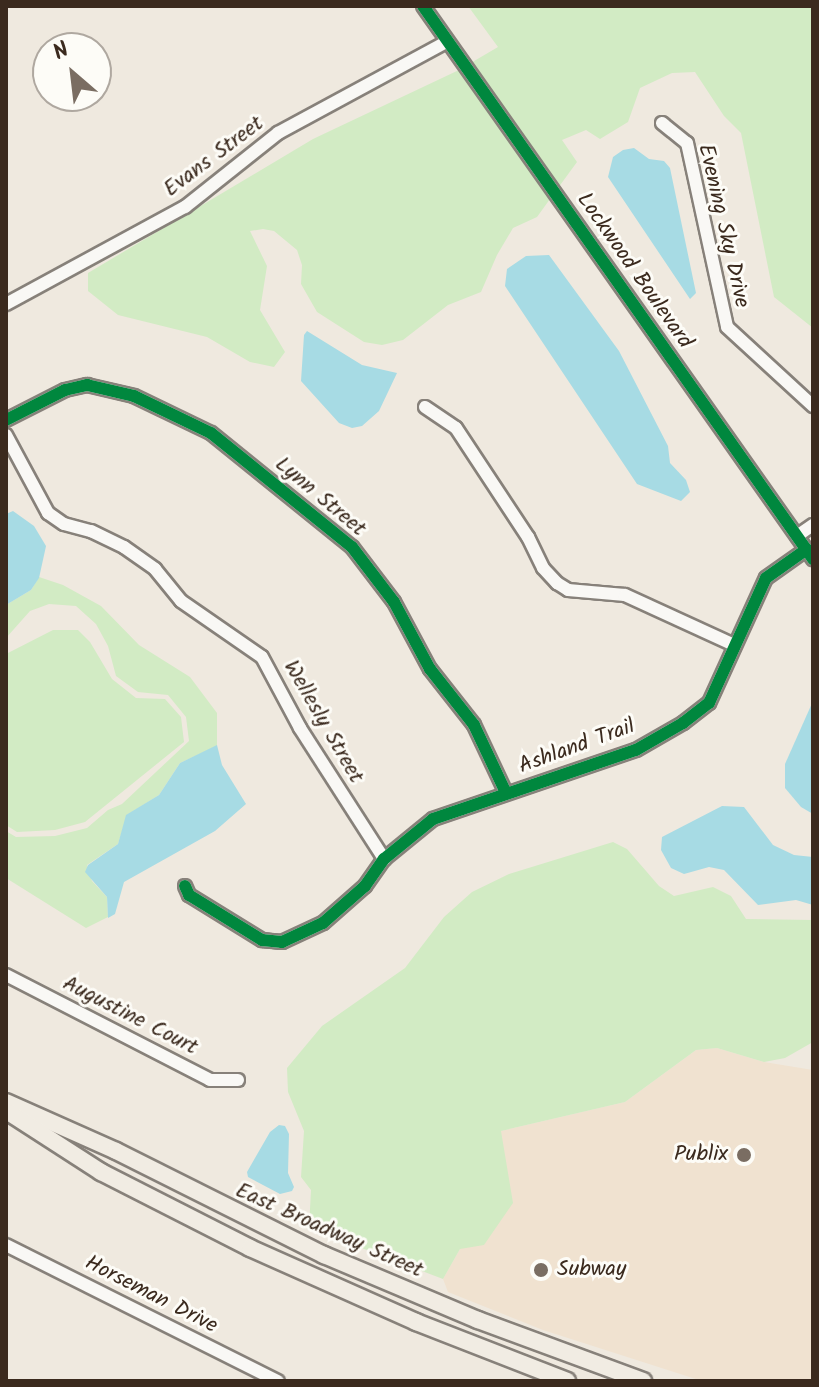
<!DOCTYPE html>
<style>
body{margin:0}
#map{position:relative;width:819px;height:1387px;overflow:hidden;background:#efe9df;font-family:Kalam,sans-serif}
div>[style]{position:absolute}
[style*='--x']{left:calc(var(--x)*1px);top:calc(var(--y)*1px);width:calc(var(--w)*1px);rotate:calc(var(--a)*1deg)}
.built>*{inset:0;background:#f0e2d0}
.green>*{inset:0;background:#d2ebc4}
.water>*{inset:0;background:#a7dbe4}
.roads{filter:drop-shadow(2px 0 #87817a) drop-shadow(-2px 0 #87817a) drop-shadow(0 2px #87817a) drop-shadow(0 -2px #87817a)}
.minor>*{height:12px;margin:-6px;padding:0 6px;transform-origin:6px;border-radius:6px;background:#f9f8f5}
.major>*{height:16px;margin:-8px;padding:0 8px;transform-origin:8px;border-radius:8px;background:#f1ece3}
.cycleway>*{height:12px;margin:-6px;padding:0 6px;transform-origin:6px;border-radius:6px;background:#00873e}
.dots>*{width:22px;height:22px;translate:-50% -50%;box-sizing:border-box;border:4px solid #fdfcf7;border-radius:50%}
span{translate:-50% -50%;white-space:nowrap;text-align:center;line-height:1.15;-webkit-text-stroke:6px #fdfcf7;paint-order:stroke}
.street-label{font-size:22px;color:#3b2a1e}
.poi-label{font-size:22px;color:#3b2a1e}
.right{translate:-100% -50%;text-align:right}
.left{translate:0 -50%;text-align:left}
.frame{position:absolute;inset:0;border:8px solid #3b2a1e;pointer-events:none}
.north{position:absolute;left:32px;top:32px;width:80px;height:80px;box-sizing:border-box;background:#fdfcf7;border:2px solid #afa8a0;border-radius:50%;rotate:332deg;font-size:22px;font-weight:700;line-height:32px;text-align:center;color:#3b2a1e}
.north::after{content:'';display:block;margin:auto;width:28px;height:36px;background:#7a6d62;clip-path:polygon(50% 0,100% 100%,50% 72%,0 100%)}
</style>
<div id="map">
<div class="built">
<div style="clip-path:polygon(717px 1048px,764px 1062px,813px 1070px,813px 1381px,702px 1381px,543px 1330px,448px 1292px,443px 1279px,460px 1249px,501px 1131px,625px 1102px,696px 1050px)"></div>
</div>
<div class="green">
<div style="clip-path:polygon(468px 6px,813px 6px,813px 328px,774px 297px,741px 133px,724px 116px,695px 72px,672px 73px,640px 88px,628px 122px,600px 139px,586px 130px,562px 140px,577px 162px,558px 188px,469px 64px,498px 47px)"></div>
<div style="clip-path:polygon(459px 70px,550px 199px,537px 217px,513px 228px,497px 255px,481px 292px,448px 305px,403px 340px,382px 345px,364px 342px,317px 312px,301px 284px,302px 265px,297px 250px,274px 231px,263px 229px,250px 231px,267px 266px,260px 310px,285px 352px,274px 367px,250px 362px,207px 337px,118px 315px,88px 291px,88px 273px,313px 139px)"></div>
<div style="clip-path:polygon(39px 577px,63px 585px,101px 606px,139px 645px,190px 677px,217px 713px,217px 746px,180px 763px,159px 795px,127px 815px,118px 844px,87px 865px,92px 881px,107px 897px,108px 917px,86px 928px,6px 878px,6px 831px,16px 837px,55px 836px,87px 828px,108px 810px,122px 804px,189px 741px,186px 717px,168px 695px,138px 692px,116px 676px,108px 646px,96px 624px,76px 606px,49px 604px,30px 611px,6px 638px,6px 605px,31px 590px)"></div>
<div style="clip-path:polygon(53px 630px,78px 630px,90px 642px,112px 679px,136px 698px,165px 699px,181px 717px,184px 742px,85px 822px,55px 830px,17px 832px,6px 825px,6px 654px)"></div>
<div style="clip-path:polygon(613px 842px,627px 849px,659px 886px,674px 896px,713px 887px,731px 896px,746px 919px,813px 920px,813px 1042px,785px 1058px,764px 1062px,717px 1048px,696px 1050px,625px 1102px,501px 1131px,513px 1203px,484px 1245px,460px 1249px,443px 1279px,309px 1228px,311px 1190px,301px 1177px,304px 1131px,288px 1092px,287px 1068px,322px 1026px,405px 968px,444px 917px,472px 892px,509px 874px)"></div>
</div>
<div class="water">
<div style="clip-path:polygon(634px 148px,649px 159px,664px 161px,670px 168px,696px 293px,690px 299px,608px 177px,613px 157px,623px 150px)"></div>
<div style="clip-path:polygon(549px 255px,619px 351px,668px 446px,670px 463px,686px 480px,690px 492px,681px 501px,637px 484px,505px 286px,507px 269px,526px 256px)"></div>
<div style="clip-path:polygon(307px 331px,362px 365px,397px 373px,379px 411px,362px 426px,352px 428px,339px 423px,301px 381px,304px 335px)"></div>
<div style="clip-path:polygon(13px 511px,34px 526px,46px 546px,39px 578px,31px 590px,6px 605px,6px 514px)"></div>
<div style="clip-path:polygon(813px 701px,813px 814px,801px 807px,785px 788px,785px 764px)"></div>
<div style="clip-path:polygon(217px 745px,222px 765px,246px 804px,215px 831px,124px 882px,115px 914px,108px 918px,107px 897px,85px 872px,88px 865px,118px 844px,126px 815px,159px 795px,180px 763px)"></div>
<div style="clip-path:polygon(722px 806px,744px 807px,773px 845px,794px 855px,813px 857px,813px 905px,796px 900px,758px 905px,724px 870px,709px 867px,684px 874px,671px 868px,661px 850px,662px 837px)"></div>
<div style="clip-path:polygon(279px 1125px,285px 1126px,289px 1134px,288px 1173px,294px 1187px,292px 1191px,280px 1194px,248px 1177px,247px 1172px,270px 1132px)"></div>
</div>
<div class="roads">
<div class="minor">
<div style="--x:423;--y:6;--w:677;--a:54.81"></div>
<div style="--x:662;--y:123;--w:32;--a:39"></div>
<div style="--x:687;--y:143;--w:188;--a:77.7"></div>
<div style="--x:727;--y:327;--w:117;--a:42.6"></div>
<div style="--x:6;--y:304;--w:204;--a:-28.5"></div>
<div style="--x:185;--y:207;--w:119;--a:-38.5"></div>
<div style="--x:278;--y:133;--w:191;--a:-28.4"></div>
<div style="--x:425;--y:407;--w:37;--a:34"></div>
<div style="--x:456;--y:428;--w:131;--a:56.6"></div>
<div style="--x:528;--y:537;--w:34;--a:64"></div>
<div style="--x:543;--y:568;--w:21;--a:47"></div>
<div style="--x:557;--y:583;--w:13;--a:32"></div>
<div style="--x:568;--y:590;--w:57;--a:5"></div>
<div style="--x:625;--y:595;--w:120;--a:24.6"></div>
<div style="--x:6;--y:420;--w:66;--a:-27"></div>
<div style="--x:65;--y:390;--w:23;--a:-13"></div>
<div style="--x:87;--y:385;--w:48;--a:13.2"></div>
<div style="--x:134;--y:396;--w:85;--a:25.7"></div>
<div style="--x:211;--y:433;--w:181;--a:39"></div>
<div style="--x:352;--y:547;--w:69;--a:52.6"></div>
<div style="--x:394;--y:602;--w:76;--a:61.8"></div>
<div style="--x:430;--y:669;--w:71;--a:51.8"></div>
<div style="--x:474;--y:725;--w:75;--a:64.8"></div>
<div style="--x:6;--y:435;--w:89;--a:61.7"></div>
<div style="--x:48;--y:513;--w:19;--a:35"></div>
<div style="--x:64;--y:524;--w:28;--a:15"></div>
<div style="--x:91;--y:531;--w:37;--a:26"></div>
<div style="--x:124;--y:547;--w:38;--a:35"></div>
<div style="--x:155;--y:569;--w:41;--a:50.9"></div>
<div style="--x:181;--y:601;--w:98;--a:34.7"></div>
<div style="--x:262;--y:657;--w:81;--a:61.8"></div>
<div style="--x:300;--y:728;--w:156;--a:57.3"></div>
<div style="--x:797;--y:536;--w:19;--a:-35"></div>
<div style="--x:185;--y:886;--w:10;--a:66"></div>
<div style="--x:189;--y:895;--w:86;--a:31.7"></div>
<div style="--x:262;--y:940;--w:20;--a:6"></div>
<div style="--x:282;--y:942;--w:45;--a:-24.9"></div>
<div style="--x:323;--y:923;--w:56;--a:-41.4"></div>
<div style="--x:365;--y:886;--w:33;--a:-55"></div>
<div style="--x:384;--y:859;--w:63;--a:-39.2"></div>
<div style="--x:433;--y:819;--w:214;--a:-18.8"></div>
<div style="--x:636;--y:750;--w:54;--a:-29.9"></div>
<div style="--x:683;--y:723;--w:33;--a:-38"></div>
<div style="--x:709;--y:703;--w:137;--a:-65.5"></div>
<div style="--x:766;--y:578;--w:50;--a:-35.3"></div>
<div style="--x:6;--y:975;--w:229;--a:27.2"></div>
<div style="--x:210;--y:1080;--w:28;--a:0"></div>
<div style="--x:6;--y:1245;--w:304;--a:26.6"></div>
</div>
<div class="major">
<div style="--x:6;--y:1102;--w:120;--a:24"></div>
<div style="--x:116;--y:1151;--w:233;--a:26.6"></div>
<div style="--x:324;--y:1255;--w:167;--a:22.9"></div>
<div style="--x:478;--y:1320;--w:176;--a:20.3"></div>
<div style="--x:8;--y:1112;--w:111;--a:32.8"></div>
<div style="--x:101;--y:1172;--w:167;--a:27"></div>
<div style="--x:250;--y:1248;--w:182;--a:24"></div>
<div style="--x:416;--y:1322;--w:162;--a:21.3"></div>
</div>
</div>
<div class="cycleway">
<div style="--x:423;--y:6;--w:677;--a:54.81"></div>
<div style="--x:6;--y:420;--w:66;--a:-27"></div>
<div style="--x:65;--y:390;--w:23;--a:-13"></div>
<div style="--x:87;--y:385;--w:48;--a:13.2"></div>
<div style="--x:134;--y:396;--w:85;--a:25.7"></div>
<div style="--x:211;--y:433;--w:181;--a:39"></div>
<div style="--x:352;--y:547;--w:69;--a:52.6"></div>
<div style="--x:394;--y:602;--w:76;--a:61.8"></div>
<div style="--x:430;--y:669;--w:71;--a:51.8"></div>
<div style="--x:474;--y:725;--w:75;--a:64.8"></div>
<div style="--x:185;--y:886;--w:10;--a:66"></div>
<div style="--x:189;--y:895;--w:86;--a:31.7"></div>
<div style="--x:262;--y:940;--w:20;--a:6"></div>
<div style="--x:282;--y:942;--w:45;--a:-24.9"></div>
<div style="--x:323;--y:923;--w:56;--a:-41.4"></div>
<div style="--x:365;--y:886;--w:33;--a:-55"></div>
<div style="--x:384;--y:859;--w:63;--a:-39.2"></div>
<div style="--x:433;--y:819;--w:214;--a:-18.8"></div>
<div style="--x:636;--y:750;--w:54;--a:-29.9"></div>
<div style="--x:683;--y:723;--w:33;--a:-38"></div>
<div style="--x:709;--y:703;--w:137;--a:-65.5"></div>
<div style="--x:766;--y:578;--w:50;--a:-35.3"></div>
</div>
<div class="dots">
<div style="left:744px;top:1155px;background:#7a6d62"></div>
<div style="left:541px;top:1270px;background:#7a6d62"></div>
</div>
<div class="street-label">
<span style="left:214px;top:157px;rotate:-37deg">Evans Street</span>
<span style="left:723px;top:226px;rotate:77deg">Evening Sky Drive</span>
<span style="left:634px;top:271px;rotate:55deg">Lockwood Boulevard</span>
<span style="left:320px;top:497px;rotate:40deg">Lynn Street</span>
<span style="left:323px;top:722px;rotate:60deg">Wellesly Street</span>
<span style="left:577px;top:747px;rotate:-20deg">Ashland Trail</span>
<span style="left:130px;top:1016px;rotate:27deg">Augustine Court</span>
<span style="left:329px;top:1231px;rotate:24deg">East Broadway Street</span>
<span style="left:151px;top:1295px;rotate:27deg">Horseman Drive</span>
</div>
<div class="poi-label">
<span class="right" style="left:728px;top:1155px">Publix</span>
<span class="left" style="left:557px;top:1270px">Subway</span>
</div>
<div class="frame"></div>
<div class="north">N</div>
</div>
